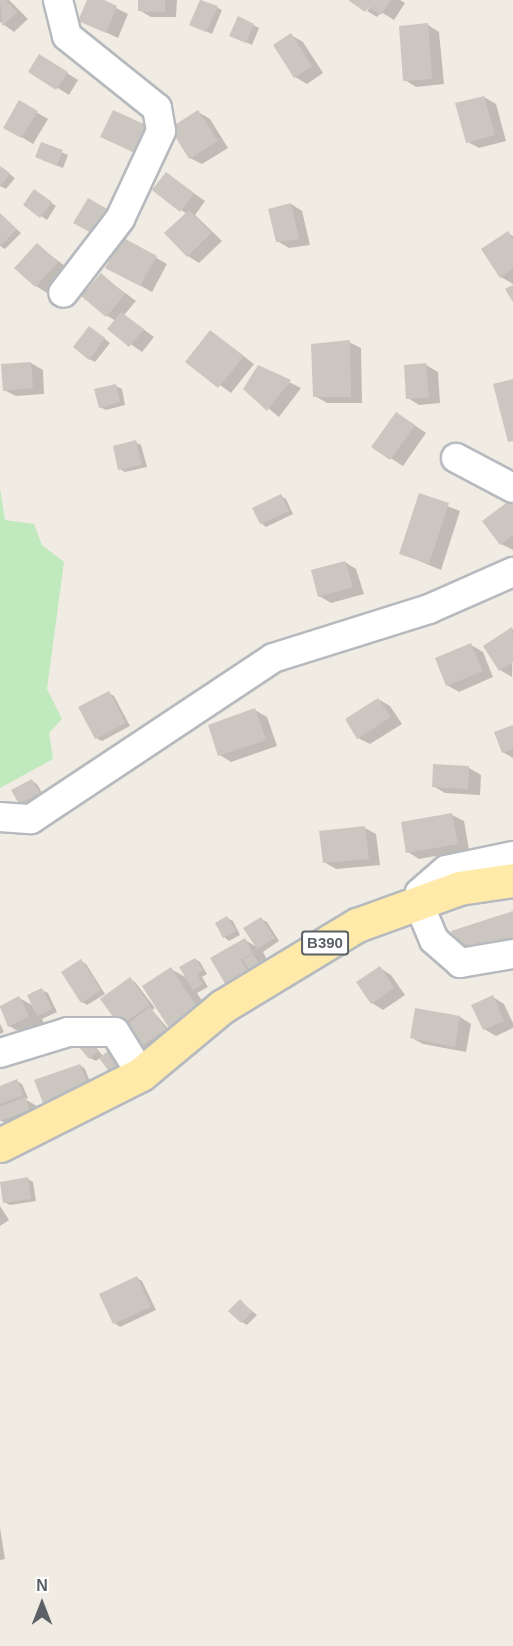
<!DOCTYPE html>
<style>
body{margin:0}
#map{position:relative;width:513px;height:1646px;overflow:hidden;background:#f0ece3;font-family:Arial,sans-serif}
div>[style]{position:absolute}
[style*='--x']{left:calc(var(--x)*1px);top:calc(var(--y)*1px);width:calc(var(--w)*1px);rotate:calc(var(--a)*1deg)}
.green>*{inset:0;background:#c1e9be}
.shadow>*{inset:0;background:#0003}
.building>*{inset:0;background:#cbc7c0}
.roads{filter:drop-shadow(2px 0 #b6babf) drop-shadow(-2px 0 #b6babf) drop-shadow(0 2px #b6babf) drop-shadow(0 -2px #b6babf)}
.minor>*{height:28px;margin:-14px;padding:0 14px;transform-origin:14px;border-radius:14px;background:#fff}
.primary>*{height:33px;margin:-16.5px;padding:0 16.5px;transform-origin:16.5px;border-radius:16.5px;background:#ffeaa9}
span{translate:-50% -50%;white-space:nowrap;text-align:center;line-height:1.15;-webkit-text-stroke:4.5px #fff;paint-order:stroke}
.shield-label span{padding:2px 4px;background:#fff;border:2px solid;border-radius:4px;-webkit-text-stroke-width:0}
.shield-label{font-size:15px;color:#5b6166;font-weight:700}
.north{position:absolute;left:12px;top:1574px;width:60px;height:60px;-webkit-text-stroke:4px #fff;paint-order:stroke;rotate:0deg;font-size:16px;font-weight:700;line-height:24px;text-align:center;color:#5b6166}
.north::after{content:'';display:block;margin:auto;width:21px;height:27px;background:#5b6166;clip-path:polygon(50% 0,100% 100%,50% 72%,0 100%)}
</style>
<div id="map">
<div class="green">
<div style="clip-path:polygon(0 488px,5px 520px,34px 524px,42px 545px,64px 562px,47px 689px,62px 719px,49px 733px,53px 759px,0 788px)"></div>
</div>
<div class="shadow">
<div style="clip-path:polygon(0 0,9px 0,28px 19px,14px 32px,0 22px)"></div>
<div style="clip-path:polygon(88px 0,100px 0,128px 14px,118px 38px,80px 20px)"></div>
<div style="clip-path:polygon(139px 0,177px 0,176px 17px,151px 17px,139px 10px)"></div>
<div style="clip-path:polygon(201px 0,222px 10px,212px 34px,191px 24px)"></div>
<div style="clip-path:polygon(372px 0,400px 0,405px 3px,394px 20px,381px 12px,377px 17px,367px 11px,374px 1px)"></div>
<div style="clip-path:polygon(239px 18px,259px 28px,252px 45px,237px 38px)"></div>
<div style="clip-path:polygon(428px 25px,439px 32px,444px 84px,416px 87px,405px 80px)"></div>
<div style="clip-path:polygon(291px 35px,303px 42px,323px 73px,307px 84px,295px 77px)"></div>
<div style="clip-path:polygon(51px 63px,78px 80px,69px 95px,30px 71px)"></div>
<div style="clip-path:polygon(484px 97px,496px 104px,506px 141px,479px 148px,468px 142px)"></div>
<div style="clip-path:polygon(19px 102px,48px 119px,33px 144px,5px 127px)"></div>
<div style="clip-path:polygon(198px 112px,210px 119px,228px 148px,202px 164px,190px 158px)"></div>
<div style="clip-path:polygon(145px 126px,157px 133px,145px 158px,102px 137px)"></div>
<div style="clip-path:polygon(42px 144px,68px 155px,63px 168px,42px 160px)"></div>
<div style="clip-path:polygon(0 167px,15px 178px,6px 189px,0 186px)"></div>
<div style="clip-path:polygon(166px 174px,205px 201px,195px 215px,222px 241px,199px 263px,188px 256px,187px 214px,181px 210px)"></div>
<div style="clip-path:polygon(40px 195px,56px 206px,47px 220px,25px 205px)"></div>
<div style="clip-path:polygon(291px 204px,302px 211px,310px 245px,289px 248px,277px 241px)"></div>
<div style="clip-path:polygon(0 215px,21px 233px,5px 249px,0 246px)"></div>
<div style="clip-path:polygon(508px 233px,513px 236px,513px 284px,501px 277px)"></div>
<div style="clip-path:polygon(123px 239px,167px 264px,152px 292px,107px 267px)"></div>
<div style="clip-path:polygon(37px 245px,69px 269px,47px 293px,36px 286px)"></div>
<div style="clip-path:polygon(101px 275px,136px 301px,124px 315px,154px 337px,142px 352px,109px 329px,116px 321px,106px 315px)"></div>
<div style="clip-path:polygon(95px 331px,110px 343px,95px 362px,89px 359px)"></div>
<div style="clip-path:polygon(211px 332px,254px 364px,231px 393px,188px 362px)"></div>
<div style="clip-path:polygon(349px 342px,361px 348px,362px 403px,327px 403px,315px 396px)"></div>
<div style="clip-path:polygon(31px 363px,43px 370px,44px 394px,16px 396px,4px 390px)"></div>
<div style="clip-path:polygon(426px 365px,438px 372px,440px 403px,419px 405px,408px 398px)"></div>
<div style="clip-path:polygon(259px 367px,301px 388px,279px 417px,245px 389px)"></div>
<div style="clip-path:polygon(116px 386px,122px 389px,125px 405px,106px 410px,100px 407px)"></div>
<div style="clip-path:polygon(407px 420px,426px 433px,403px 466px,373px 447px)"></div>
<div style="clip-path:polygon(135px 442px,141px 445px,147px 467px,125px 472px,120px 469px)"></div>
<div style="clip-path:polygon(420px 495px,460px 511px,441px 570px,400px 553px)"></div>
<div style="clip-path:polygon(281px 496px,286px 499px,293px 514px,266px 527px,261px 523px)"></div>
<div style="clip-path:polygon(513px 500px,513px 550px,501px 544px)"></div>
<div style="clip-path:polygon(345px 562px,356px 569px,364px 594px,331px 603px,319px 596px)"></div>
<div style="clip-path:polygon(512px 629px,513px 629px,512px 677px,500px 670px)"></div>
<div style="clip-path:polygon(471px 645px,483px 652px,493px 677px,459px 692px,447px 685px)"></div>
<div style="clip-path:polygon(109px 693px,114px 696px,130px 726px,102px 741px,96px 738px)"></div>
<div style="clip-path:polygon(378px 699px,390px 706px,402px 724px,370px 744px,358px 738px)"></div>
<div style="clip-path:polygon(255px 710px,267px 717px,277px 746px,231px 762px,220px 755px)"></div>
<div style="clip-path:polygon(513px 727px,513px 758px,503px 752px)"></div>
<div style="clip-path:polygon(435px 766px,469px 768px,481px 775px,480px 795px,445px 793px,433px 786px)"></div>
<div style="clip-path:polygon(32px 781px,37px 784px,44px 796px,25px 806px,20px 803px)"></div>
<div style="clip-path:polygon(452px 815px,464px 821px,469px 850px,419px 859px,408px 852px)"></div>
<div style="clip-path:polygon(365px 828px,376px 834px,380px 865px,336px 869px,324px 862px)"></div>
<div style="clip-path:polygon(227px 918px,233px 921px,240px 935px,229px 941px,224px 937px)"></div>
<div style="clip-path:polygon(261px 919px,267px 922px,279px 941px,263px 952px,269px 963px,228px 986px,245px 940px,257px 947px)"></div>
<div style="clip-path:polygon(195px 959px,200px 962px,207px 974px,202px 977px,208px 987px,197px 993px,214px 1019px,187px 1036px,171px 1027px,171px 969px,187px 978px)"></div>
<div style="clip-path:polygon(81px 961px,86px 964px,105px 994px,87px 1005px,82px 1002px)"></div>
<div style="clip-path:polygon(380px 968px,391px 975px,405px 995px,383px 1010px,372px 1003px)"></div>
<div style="clip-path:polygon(130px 979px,135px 982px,155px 1008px,152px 1010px,171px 1032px,144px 1051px,139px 1048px,121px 1025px)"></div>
<div style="clip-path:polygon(42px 990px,48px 993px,57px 1012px,42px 1019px,45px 1026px,25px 1035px,9px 1026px,0 1007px,19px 998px,34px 1006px)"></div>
<div style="clip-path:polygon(493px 997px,504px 1004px,513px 1023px,513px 1028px,496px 1036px,484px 1029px)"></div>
<div style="clip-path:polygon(460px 1017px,471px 1024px,466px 1052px,423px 1044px,412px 1038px)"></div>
<div style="clip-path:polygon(0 1024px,4px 1032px,0 1034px)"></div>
<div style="clip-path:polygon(94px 1045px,103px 1056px,108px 1052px,137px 1074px,101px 1057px,96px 1061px,90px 1058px,81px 1047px)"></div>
<div style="clip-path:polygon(80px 1065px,85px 1069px,93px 1089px,50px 1105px,44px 1102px)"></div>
<div style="clip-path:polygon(17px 1081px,22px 1084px,28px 1098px,25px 1099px,37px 1106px,41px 1116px,12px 1127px,0 1120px,0 1087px)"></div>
<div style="clip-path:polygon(28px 1179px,33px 1182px,36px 1201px,10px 1205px,4px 1202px)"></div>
<div style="clip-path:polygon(0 1206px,9px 1220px,0 1226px)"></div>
<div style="clip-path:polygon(137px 1278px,142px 1281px,156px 1310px,120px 1327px,114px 1323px)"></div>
<div style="clip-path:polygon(240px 1301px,257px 1315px,247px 1325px,242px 1322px)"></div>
<div style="clip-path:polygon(0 1528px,5px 1559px,0 1560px)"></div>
</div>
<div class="building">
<div style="clip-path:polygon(0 0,6px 0,17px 12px,2px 26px)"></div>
<div style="clip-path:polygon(87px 0,104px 0,117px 6px,106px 33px,78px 21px)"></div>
<div style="clip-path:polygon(138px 0,165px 0,165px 12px,138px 11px)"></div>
<div style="clip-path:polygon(200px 0,218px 6px,206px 32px,189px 25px)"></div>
<div style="clip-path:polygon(348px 0,391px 0,381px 15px,369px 7px,365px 12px)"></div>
<div style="clip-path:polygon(238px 16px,254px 24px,246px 43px,229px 36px)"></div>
<div style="clip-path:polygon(428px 23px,432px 79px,403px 81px,399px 26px)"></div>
<div style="clip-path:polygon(291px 33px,312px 66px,294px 78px,273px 45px)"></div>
<div style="clip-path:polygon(39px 54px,68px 72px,56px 90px,28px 72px)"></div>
<div style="clip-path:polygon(484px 96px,495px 135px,466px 143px,455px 103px)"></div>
<div style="clip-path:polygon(19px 100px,38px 111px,21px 138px,3px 128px)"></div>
<div style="clip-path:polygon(113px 110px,146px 125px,133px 152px,100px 137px)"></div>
<div style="clip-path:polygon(198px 110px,218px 141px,189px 159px,170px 128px)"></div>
<div style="clip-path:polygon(41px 142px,63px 150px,57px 166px,35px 157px)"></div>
<div style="clip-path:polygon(0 166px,10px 173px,0 187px)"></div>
<div style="clip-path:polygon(166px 172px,194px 193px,180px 212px,152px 190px)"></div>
<div style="clip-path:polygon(34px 189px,52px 202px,40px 218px,23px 205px)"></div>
<div style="clip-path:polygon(88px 198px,109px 210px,95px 235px,73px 223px)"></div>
<div style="clip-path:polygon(291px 203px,299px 239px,276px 242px,268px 209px)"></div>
<div style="clip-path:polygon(189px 210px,211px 233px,187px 257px,164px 233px)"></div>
<div style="clip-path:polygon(0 213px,17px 229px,0 246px)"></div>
<div style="clip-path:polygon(508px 231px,513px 239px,513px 269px,500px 278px,481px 249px)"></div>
<div style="clip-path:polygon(122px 237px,157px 256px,140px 286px,105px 268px)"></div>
<div style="clip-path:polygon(37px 243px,58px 262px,35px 287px,14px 268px)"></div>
<div style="clip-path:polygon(101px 273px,125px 294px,106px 317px,81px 296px)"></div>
<div style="clip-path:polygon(513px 285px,513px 302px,505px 289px)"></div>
<div style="clip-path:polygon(121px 312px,144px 329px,129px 347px,107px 329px)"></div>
<div style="clip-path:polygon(89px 326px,105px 338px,89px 360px,73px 347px)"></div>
<div style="clip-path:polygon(210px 330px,244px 356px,218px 388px,185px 362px)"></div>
<div style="clip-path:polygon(350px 340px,351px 397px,313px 397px,311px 344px)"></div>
<div style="clip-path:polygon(31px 362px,33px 388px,3px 391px,1px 364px)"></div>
<div style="clip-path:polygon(426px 363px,429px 397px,406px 399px,404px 365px)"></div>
<div style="clip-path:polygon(258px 365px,291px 380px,267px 411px,243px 389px)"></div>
<div style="clip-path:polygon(513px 379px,513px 441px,508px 442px,493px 384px)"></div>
<div style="clip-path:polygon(116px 384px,120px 402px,99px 408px,94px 389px)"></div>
<div style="clip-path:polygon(396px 412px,415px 425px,390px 460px,371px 447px)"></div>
<div style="clip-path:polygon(136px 440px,142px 465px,118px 470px,113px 446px)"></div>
<div style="clip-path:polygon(419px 493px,449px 503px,429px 564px,399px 554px)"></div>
<div style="clip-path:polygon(281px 494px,289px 511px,260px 524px,252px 508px)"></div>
<div style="clip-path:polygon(513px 498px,513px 535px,500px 545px,482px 521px)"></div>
<div style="clip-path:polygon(345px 561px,353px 587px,318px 597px,311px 570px)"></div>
<div style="clip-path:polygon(512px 627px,513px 662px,499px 671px,483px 646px)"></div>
<div style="clip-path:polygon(471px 643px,483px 671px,446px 686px,435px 658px)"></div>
<div style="clip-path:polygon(109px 691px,126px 723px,95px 739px,78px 707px)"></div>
<div style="clip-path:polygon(378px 698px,391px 717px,357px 739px,345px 719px)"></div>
<div style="clip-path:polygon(255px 708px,266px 740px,218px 756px,208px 725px)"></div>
<div style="clip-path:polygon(513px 725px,513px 749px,502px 753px,494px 732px)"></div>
<div style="clip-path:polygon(433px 764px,469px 766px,468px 789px,432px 787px)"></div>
<div style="clip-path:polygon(32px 779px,40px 793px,19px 804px,11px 790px)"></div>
<div style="clip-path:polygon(452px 813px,458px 844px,406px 853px,401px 822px)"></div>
<div style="clip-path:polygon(365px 826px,369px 859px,323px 863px,319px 831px)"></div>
<div style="clip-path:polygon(513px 911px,513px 939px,459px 957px,451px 931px)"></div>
<div style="clip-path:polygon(227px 916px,236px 931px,223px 938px,215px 923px)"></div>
<div style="clip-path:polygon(261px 917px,275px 938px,257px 949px,243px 928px)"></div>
<div style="clip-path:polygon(245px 938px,253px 953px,241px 960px,249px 974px,227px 987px,210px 958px)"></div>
<div style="clip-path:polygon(253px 954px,261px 967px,251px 973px,243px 960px)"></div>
<div style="clip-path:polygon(195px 958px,203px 970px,197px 974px,203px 984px,193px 990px,179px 967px)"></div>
<div style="clip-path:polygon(81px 959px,101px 990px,81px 1003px,61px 972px)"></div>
<div style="clip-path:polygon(380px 966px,394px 988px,371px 1004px,356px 982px)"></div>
<div style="clip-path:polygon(171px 967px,198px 1009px,169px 1028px,142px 986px)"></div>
<div style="clip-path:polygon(130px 977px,150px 1005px,120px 1026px,100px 999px)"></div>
<div style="clip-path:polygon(42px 988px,52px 1009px,37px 1016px,27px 995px)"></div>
<div style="clip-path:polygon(493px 995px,504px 1021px,483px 1030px,471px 1005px)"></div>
<div style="clip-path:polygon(19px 996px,29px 1016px,8px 1027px,0 1006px)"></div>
<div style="clip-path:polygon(150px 1007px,166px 1029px,138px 1049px,122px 1028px)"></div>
<div style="clip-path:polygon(415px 1008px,460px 1016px,455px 1047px,410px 1038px)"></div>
<div style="clip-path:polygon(89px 1040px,98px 1052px,89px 1059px,79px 1047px)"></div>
<div style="clip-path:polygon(108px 1051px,116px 1061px,122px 1056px,117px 1082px,99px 1058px)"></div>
<div style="clip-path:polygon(80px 1064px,88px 1086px,43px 1103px,34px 1080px)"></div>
<div style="clip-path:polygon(17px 1079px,23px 1095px,0 1104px,0 1086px)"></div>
<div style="clip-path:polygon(25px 1097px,30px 1110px,0 1121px,0 1107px)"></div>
<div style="clip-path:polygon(28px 1177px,31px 1199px,3px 1203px,0 1182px)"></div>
<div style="clip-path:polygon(137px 1276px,151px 1307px,113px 1324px,99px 1294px)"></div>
<div style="clip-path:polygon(240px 1299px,252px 1312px,241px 1323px,228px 1311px)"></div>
</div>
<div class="roads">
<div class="minor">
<div style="--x:58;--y:0;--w:37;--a:76"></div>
<div style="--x:67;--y:36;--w:115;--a:38.7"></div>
<div style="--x:157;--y:108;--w:23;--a:80"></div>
<div style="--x:161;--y:131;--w:97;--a:115"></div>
<div style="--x:120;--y:219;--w:93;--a:127.6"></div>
<div style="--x:456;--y:458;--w:64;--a:27.8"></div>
<div style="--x:0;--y:817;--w:31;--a:4"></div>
<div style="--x:31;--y:819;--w:291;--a:-33.6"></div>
<div style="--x:273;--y:658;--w:164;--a:-17.4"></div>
<div style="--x:429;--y:609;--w:92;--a:-23.8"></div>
<div style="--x:513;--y:856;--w:68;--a:168.2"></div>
<div style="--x:446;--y:870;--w:35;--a:139"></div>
<div style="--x:420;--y:893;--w:9;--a:103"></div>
<div style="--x:418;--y:902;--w:41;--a:67.2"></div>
<div style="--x:434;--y:940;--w:35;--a:41"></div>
<div style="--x:460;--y:963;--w:54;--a:-9.6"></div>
<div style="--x:0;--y:1053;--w:71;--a:-17.2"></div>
<div style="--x:68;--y:1032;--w:47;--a:0"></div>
<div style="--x:115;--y:1032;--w:49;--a:58.2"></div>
</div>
<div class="primary">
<div style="--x:0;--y:1145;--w:158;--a:-26.7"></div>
<div style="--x:141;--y:1074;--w:107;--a:-39.7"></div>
<div style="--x:223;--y:1006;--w:157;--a:-31.2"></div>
<div style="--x:357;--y:925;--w:109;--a:-19.9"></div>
<div style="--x:459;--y:888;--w:55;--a:-8.4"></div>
</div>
</div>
<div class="shield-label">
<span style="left:325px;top:943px">B390</span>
</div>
<div class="north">N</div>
</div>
